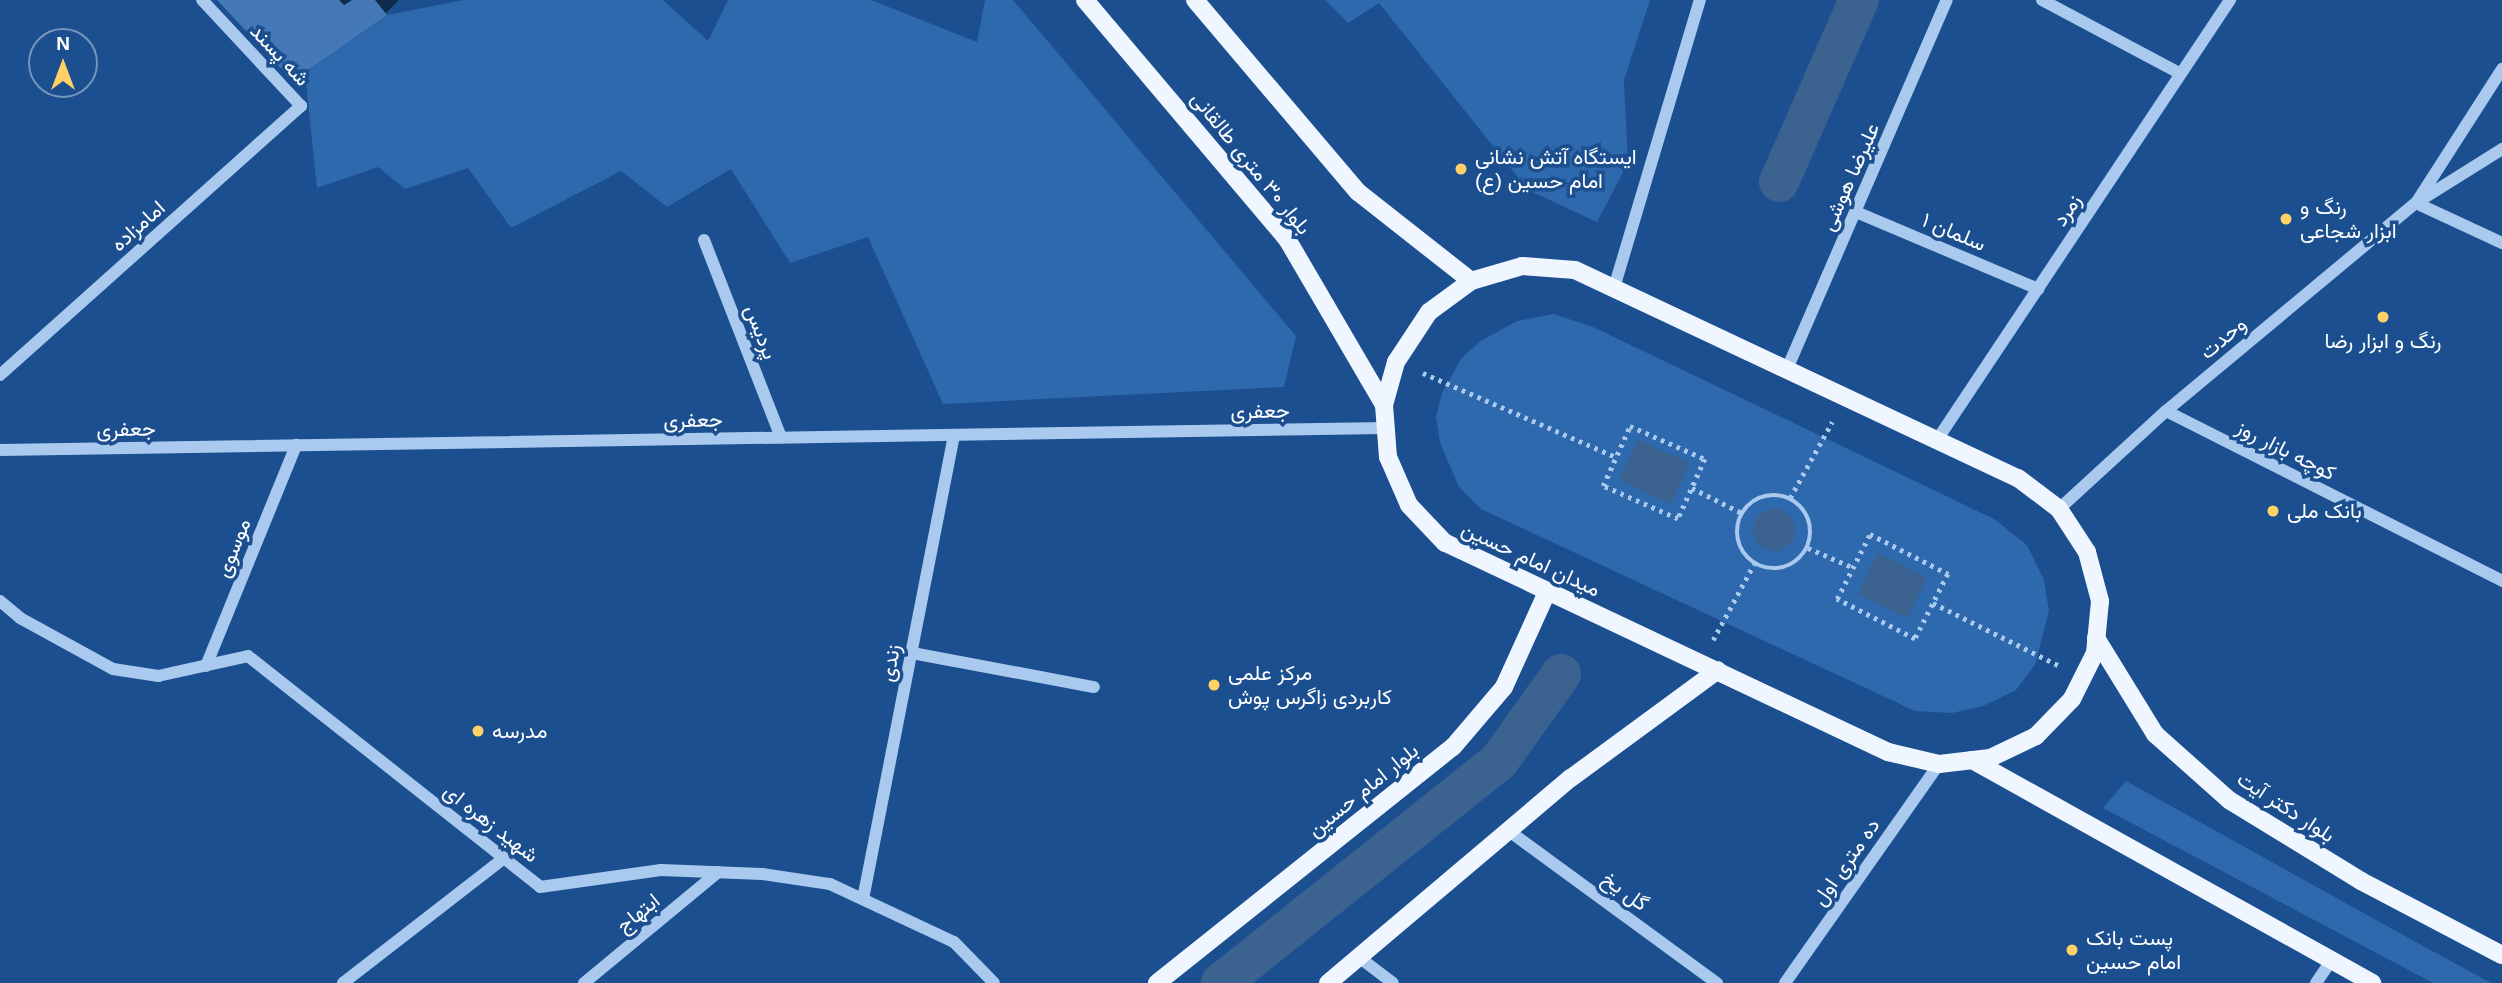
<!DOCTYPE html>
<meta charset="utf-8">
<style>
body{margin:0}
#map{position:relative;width:2502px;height:983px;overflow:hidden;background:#1b4f8f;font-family:Helvetica,Vazirmatn,sans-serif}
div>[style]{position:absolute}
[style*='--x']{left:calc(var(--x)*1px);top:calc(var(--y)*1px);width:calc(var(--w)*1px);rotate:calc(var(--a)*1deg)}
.green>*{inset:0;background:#2e69ad}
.water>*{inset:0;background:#3c6290}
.round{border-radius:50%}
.shadow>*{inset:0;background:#0007}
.canal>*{height:40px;margin:-20px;padding:0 20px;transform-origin:20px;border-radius:20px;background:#3c6290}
.building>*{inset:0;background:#4478b7}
.path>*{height:4.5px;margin-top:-2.25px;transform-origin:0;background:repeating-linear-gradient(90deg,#a9c9ee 0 3.5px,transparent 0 8.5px)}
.path>.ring{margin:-2.25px;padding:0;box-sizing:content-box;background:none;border:4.5px solid #a9c9ee;border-radius:50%}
.minor>*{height:12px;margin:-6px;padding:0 6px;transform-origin:6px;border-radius:6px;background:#a9c9ee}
.major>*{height:18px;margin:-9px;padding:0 9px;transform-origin:9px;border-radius:9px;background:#f0f6ff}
.dots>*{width:19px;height:19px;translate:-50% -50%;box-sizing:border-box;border:4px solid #1b4f8f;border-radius:50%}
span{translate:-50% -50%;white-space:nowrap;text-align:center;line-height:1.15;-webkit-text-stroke:7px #1b4f8f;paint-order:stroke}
.street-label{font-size:21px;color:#fff}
.poi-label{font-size:21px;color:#fff}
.left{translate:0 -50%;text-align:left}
.north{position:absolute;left:28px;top:28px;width:70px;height:70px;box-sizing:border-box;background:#1b4f8f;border:2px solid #7695bc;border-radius:50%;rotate:0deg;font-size:19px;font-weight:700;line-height:28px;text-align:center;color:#fff}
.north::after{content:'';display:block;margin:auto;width:24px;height:32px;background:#ffd166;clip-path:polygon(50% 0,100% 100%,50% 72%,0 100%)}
</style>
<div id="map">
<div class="green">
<div style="clip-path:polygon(464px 0,663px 0,708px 41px,728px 0,871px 0,977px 42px,985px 0,1013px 0,1296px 336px,1284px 387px,943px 404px,868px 237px,790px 263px,731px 169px,667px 207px,621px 171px,511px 228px,468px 168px,405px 189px,378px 167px,317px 188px,305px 73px,387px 15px)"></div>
<div style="clip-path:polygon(1325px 0,1650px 0,1624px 80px,1628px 163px,1597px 222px,1528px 190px,1379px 3px,1348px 23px)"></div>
<div style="clip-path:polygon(1553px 314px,1593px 327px,1994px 519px,2027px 545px,2044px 580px,2049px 611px,2035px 665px,2016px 690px,1983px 706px,1952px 713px,1915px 711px,1481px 509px,1459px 487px,1440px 443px,1436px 417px,1442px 393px,1461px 359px,1479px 342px,1517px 321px)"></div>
<div style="clip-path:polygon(2126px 781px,2414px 941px,2491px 983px,2433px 983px,2103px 808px)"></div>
</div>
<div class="water">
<div style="clip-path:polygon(1638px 440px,1690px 463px,1671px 504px,1619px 480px)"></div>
<div class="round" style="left:1753px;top:509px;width:42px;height:42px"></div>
<div style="clip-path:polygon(1878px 553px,1927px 578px,1907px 618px,1858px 594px)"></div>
</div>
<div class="shadow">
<div style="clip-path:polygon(219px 0,399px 0,385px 14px)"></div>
</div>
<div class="canal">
<div style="--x:1779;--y:182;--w:199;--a:-66.3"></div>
<div style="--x:1221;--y:983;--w:356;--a:-38.6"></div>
<div style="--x:1499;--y:761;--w:107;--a:-54.5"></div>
</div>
<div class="building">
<div style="clip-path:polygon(217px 0,339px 0,344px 5px,352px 0,375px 0,387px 15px,293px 81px)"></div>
</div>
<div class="path">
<div style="--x:1423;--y:373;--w:210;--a:23.5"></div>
<div style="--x:1630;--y:426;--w:82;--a:23.7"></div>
<div style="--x:1705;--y:459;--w:66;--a:114.2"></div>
<div style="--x:1678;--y:519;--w:82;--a:-156.3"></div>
<div style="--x:1603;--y:486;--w:66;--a:-65.8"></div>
<div style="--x:1692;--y:488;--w:56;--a:26.6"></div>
<div class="ring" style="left:1737px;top:495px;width:69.5px;height:69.5px"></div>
<div style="--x:1790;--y:498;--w:87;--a:-61.1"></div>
<div style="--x:1870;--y:534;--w:88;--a:27.1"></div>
<div style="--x:1948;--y:574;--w:73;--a:116.9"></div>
<div style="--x:1915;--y:639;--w:88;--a:-152.9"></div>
<div style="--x:1837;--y:599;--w:73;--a:-63.1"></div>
<div style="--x:1808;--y:548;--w:48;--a:23.4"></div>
<div style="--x:1933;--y:603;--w:140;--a:26.4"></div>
<div style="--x:1713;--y:640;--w:86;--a:-61.7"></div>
</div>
<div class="minor">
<div style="--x:2042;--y:0;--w:157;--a:28"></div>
<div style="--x:2418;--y:200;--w:156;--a:-57.3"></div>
<div style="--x:2416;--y:203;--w:95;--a:24.9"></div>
<div style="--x:1856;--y:212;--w:198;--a:22.9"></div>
<div style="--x:704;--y:240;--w:212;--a:68.7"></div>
<div style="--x:1614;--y:288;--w:301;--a:-73.4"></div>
<div style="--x:1787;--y:369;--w:402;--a:-66.6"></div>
<div style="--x:0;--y:375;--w:404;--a:-41.8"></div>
<div style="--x:301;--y:106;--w:145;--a:-133"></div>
<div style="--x:2166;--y:411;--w:377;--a:26.8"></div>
<div style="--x:1937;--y:440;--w:529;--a:-56.34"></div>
<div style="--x:0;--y:450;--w:1386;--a:-0.91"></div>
<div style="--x:2059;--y:509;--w:145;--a:-42.5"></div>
<div style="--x:2166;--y:411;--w:325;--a:-39.8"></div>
<div style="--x:2416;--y:203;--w:102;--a:-32.1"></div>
<div style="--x:0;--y:601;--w:26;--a:40"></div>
<div style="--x:20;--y:618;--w:106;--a:28.7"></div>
<div style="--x:113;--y:669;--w:46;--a:8.8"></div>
<div style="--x:158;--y:676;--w:92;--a:-12.5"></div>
<div style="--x:248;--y:656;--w:372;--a:38.3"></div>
<div style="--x:540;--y:887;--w:122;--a:-8"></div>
<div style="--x:661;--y:870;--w:101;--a:2.3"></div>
<div style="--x:762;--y:874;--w:69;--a:8.4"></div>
<div style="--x:830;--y:884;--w:137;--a:25.1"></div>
<div style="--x:954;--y:942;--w:57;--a:45.7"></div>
<div style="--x:912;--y:653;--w:185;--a:10.6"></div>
<div style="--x:206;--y:666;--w:239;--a:-67.8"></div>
<div style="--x:1509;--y:831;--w:258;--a:36.2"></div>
<div style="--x:863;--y:899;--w:473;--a:-78.9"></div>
<div style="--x:1360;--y:958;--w:41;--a:37.1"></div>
<div style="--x:343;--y:983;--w:204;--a:-37.8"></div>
<div style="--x:584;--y:983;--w:174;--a:-39.6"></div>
<div style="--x:1785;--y:983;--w:268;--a:-54.9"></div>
<div style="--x:2316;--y:983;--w:27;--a:-56"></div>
</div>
<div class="major">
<div style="--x:1085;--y:0;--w:313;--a:49.8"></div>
<div style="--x:1287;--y:239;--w:192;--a:59.7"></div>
<div style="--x:1195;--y:0;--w:252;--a:49.7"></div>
<div style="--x:1358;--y:192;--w:144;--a:38.2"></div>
<div style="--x:1522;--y:266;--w:53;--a:4.3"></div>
<div style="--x:1575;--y:270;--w:489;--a:25.2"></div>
<div style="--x:2018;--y:478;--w:51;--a:37.1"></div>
<div style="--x:2059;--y:509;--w:51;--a:56.9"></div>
<div style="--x:2087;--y:552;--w:51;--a:75.1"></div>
<div style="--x:2100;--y:601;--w:52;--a:95.5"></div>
<div style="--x:2095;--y:653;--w:51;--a:116.6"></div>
<div style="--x:2072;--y:699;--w:52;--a:134.2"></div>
<div style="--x:2036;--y:736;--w:51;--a:154.4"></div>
<div style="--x:1990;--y:758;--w:51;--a:173.3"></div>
<div style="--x:1939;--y:764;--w:52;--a:-166.8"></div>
<div style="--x:1888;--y:752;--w:490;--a:-154.7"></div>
<div style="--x:1445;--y:543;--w:52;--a:-133.5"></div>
<div style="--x:1409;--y:505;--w:52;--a:-113.6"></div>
<div style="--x:1388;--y:457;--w:52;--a:-94.4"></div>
<div style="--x:1384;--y:405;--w:45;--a:-74.4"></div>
<div style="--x:1396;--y:362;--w:60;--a:-56.6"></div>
<div style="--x:1429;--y:312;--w:52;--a:-36.4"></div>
<div style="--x:1471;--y:281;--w:53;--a:-16.4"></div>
<div style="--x:2096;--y:638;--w:113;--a:58.4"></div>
<div style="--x:2155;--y:734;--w:99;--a:41.7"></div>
<div style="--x:2229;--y:800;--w:155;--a:31.5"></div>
<div style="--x:2361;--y:881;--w:159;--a:27.7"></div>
<div style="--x:1972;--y:760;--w:458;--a:29.1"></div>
<div style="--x:1157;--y:983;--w:379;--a:-38.6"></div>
<div style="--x:1453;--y:747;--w:79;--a:-49.6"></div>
<div style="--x:1504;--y:687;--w:104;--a:-65.6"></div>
<div style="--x:1328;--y:983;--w:318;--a:-40.2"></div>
<div style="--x:1571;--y:778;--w:182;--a:-36.3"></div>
</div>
<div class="dots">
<div style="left:1461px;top:169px;background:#ffd166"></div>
<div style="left:2286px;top:219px;background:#ffd166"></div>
<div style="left:2383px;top:317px;background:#ffd166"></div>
<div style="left:2273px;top:511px;background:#ffd166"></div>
<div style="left:1214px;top:685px;background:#ffd166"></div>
<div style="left:478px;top:731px;background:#ffd166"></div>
<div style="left:2072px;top:950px;background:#ffd166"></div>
</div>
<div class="street-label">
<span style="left:280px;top:55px;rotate:47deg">شه پسند</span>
<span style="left:1251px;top:163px;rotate:51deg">بلوار ۳۰ متری طالقانی</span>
<span style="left:1850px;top:177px;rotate:-66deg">علیرضا هوشی</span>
<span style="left:2067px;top:210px;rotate:-56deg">زمرد</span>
<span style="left:138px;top:226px;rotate:-42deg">امامزاده</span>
<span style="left:1954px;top:232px;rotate:23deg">سلمان ۱</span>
<span style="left:761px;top:332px;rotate:69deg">پردیس</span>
<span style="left:2223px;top:338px;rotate:-40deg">وحدت</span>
<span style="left:1260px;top:411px;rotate:-1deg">جعفری</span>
<span style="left:693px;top:420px;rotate:-1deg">جعفری</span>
<span style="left:126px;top:429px;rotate:-1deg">جعفری</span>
<span style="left:2286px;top:450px;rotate:27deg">کوچه بازار روز</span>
<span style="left:233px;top:548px;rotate:-68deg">موسوی</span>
<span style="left:1531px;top:559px;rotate:25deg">میدان امام حسین</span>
<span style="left:890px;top:663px;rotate:-79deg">زندی</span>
<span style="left:1363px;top:790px;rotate:-39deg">بلوار امام حسین</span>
<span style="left:2286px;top:807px;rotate:33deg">بلوار دکتر آیت</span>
<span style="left:491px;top:823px;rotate:38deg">شهید زهره ای</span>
<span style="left:1846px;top:862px;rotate:-55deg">ده متری اول</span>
<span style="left:1625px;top:891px;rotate:36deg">گل یخ</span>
<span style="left:638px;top:913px;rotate:-39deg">ابتهاج</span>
</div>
<div class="poi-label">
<span class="left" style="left:1475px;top:169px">ایستگاه آتش نشانی<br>امام حسین (ع)</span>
<span class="left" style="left:2300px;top:219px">رنگ و<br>ابزار شجاعی</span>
<span style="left:2383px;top:341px">رنگ و ابزار رضا</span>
<span class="left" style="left:2287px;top:511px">بانک ملی</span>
<span class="left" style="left:1228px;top:685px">مرکز علمی<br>کاربردی زاگرس پوش</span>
<span class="left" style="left:492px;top:731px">مدرسه</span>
<span class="left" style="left:2086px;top:950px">پست بانک<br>امام حسین</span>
</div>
<div class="north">N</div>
</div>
